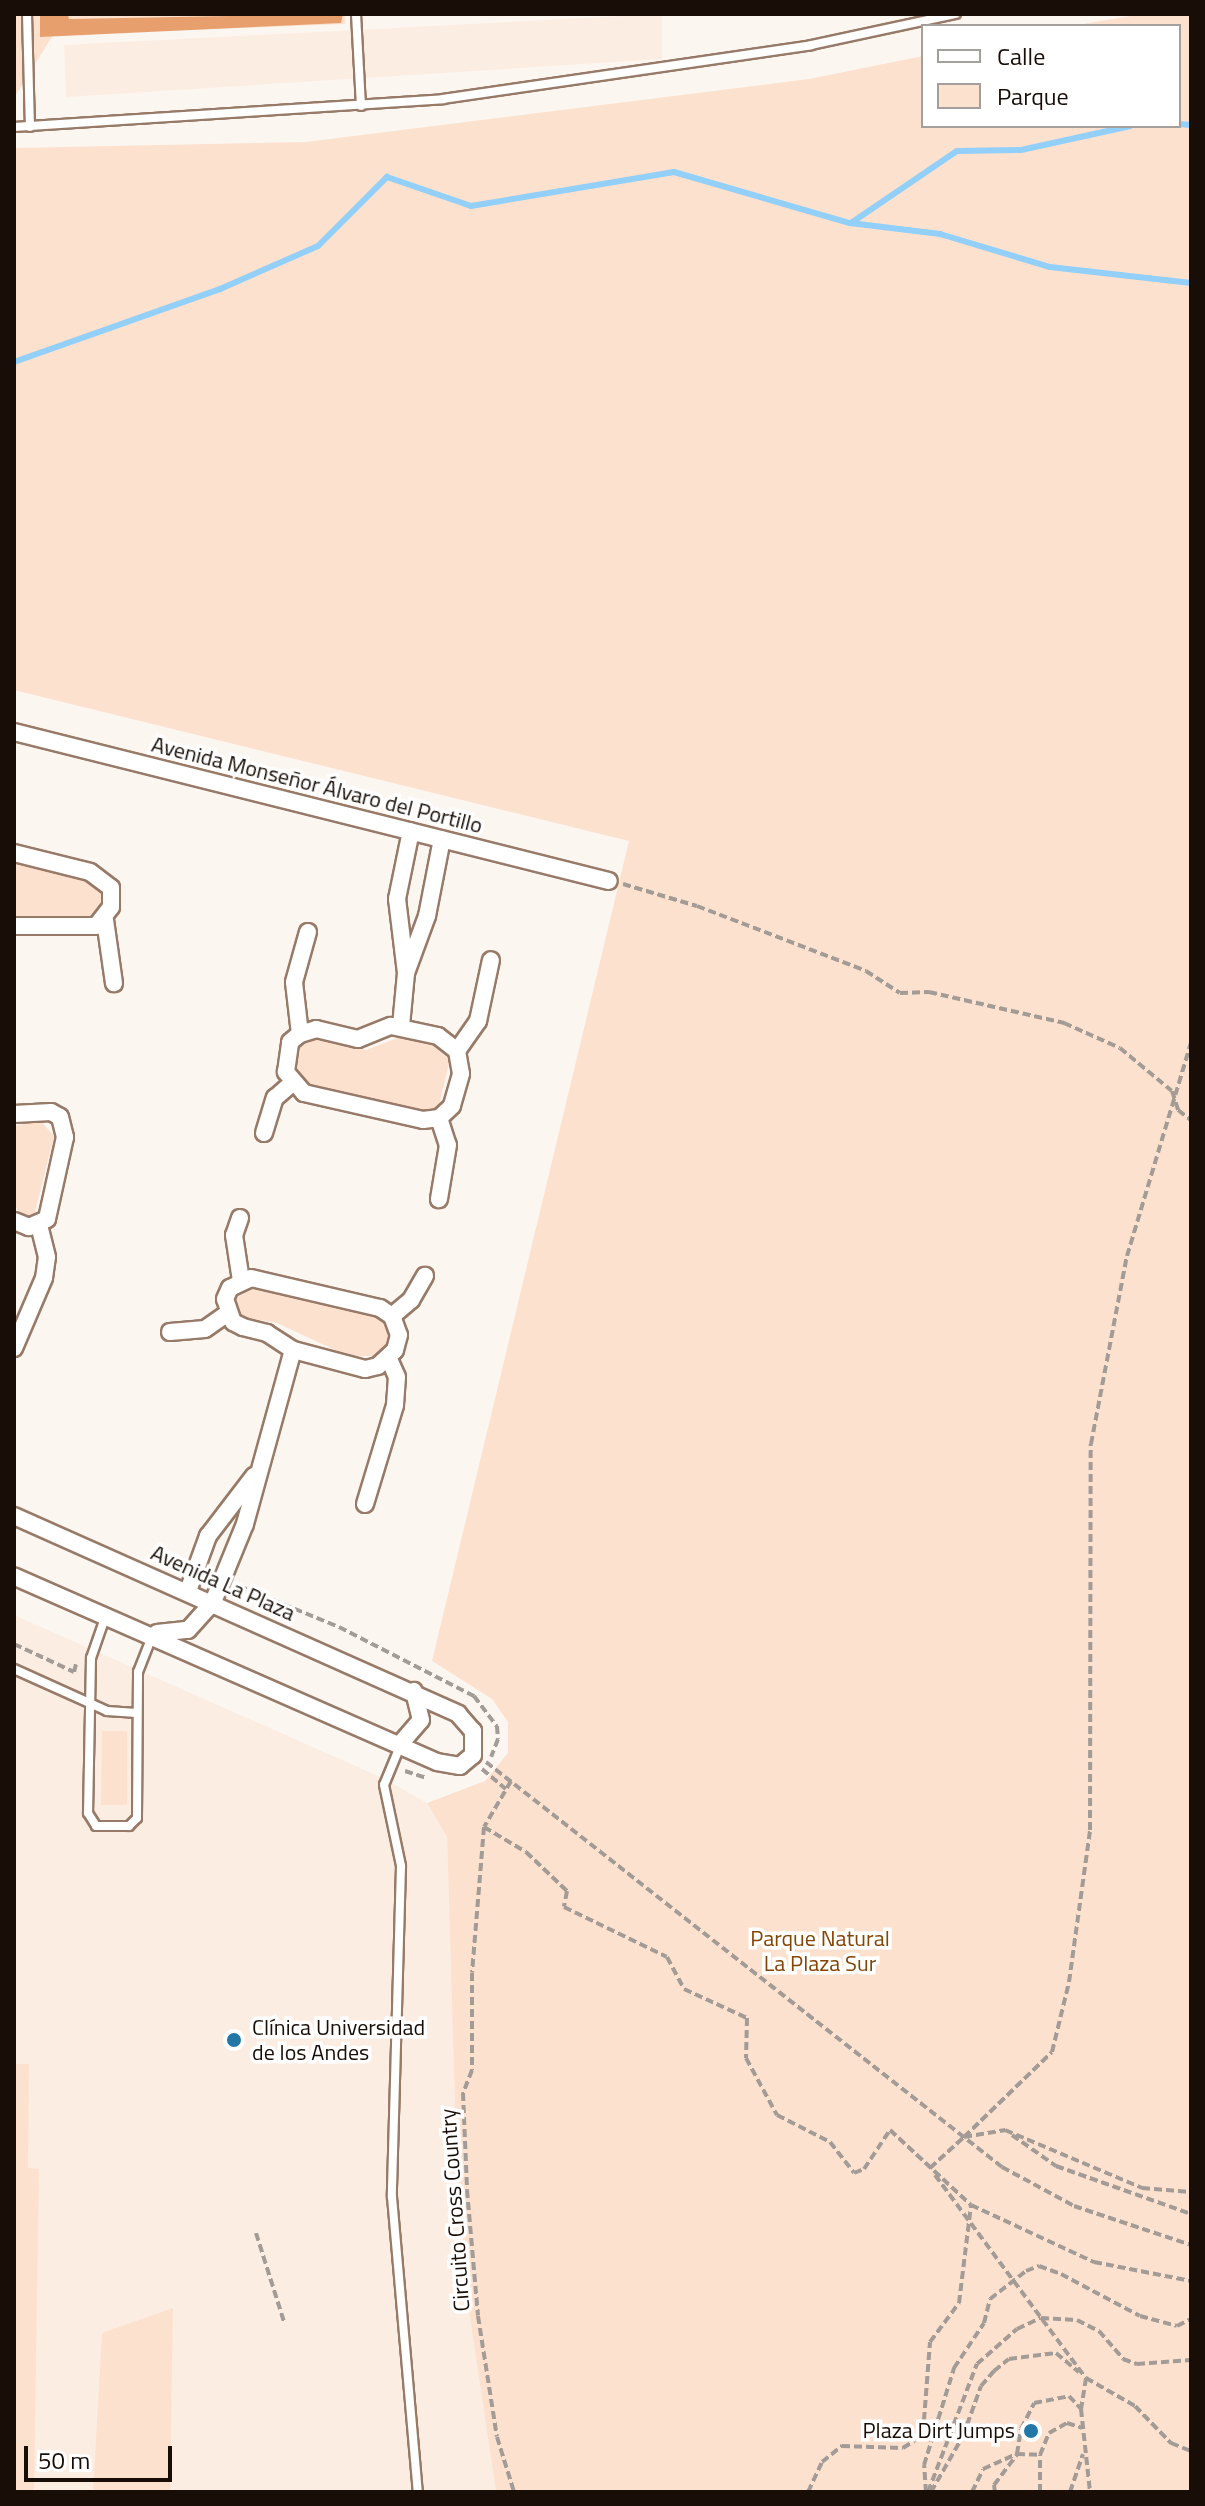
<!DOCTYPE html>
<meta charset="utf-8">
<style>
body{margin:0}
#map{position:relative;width:1205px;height:2506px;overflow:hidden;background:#fcf6f1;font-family:"Titillium Web",sans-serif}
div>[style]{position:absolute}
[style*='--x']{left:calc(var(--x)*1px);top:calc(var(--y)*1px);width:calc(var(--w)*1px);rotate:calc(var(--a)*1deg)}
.built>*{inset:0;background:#fcede2}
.green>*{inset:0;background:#fde1cf}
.forest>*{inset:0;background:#e7a06d}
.stream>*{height:6px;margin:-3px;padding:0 3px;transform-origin:3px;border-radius:3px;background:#92cff9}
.path>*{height:4px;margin-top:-2px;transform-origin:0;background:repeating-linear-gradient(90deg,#a39b95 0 8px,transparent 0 12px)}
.roads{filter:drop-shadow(2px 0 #977a67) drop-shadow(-2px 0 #977a67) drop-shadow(0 2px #977a67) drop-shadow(0 -2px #977a67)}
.service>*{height:8px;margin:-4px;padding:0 4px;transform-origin:4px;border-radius:4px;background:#fff}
.minor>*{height:16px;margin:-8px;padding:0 8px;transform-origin:8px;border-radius:8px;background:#fff}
.dots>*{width:22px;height:22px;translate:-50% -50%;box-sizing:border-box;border:4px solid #fff;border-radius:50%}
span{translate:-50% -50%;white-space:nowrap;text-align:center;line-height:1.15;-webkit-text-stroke:7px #fff;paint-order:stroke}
.street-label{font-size:22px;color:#190e07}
.park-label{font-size:22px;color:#844403}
.poi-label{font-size:22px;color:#190e07}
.left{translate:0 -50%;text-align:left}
.right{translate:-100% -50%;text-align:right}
.frame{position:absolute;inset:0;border:16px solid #190e07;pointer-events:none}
.legend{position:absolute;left:921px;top:24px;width:260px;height:104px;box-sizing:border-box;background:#fff;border:2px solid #a39f9c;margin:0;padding:10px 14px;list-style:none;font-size:24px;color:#190e07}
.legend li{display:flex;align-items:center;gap:16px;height:40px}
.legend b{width:40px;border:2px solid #a39f9c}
.scale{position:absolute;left:24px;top:2446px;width:148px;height:36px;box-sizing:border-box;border:4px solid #190e07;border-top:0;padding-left:10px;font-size:24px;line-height:28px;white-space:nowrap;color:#190e07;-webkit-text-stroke:6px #fff;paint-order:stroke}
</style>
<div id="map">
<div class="built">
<div style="clip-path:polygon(662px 14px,662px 59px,66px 97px,64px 45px)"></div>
<div style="clip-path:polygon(14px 1615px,385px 1779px,427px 1803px,447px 1837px,459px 2244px,496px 2492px,14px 2492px)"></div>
</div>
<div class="green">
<div style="clip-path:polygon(14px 14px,345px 14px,345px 24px,53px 35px,14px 98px)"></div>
<div style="clip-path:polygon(1142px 14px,1191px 14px,1191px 2492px,496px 2492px,459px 2244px,447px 1837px,427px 1803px,485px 1781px,508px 1753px,508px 1722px,492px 1699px,432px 1661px,629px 841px,14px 690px,14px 148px,306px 142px,809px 79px,923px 56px,923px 126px,1179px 126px,1179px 26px,1071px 26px)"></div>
<div style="clip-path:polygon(14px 864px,87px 880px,105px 892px,102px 916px,87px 923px,14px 917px)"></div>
<div style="clip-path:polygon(403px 1036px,428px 1042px,450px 1060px,438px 1109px,411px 1117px,316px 1091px,295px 1071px,298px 1048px,316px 1038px,366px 1050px)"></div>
<div style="clip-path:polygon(40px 1120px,54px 1136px,34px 1216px,21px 1217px,14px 1203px,14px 1126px)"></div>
<div style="clip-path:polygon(261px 1286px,383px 1317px,390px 1339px,379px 1356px,348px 1356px,277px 1323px,236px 1316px,237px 1297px)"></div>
<div style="clip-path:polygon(102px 1731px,127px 1731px,127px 1805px,101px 1805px)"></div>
<div style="clip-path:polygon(14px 2064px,29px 2064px,28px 2168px,39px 2169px,34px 2492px,14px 2492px)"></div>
<div style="clip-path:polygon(173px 2308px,170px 2492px,93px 2492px,102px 2333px)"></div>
</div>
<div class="forest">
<div style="clip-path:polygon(40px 14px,68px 14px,69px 19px,343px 14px,341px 23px,40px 37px)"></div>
</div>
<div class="stream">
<div style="--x:1179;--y:124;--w:12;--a:5"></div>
<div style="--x:851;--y:223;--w:128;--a:-34.2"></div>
<div style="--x:957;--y:151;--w:64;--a:-0.9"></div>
<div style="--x:1021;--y:150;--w:112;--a:-12.4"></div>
<div style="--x:14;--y:362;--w:219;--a:-19.5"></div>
<div style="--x:220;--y:289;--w:107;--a:-23.7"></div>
<div style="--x:318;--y:246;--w:98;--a:-45"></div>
<div style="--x:387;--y:177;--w:89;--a:19"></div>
<div style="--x:471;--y:206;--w:206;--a:-9.5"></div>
<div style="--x:674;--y:172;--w:183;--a:16.2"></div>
<div style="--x:850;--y:223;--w:91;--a:7"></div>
<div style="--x:940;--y:234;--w:115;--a:16.7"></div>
<div style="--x:1050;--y:267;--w:142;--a:6.5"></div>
</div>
<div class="path">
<div style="--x:623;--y:884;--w:77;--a:16.6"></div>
<div style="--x:697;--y:906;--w:181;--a:21"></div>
<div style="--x:866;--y:971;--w:40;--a:32.9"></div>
<div style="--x:900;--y:993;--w:29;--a:-2"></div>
<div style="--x:929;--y:992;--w:139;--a:12.9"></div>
<div style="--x:1064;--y:1023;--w:61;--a:24.1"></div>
<div style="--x:1120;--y:1048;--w:67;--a:39.6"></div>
<div style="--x:1172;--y:1091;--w:20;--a:72"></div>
<div style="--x:1178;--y:1110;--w:16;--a:38"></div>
<div style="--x:239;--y:1586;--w:108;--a:22.3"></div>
<div style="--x:339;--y:1627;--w:152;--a:27.1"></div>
<div style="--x:474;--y:1696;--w:38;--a:53"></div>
<div style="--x:497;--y:1726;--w:13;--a:86"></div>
<div style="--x:498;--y:1739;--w:19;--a:111"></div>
<div style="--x:14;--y:1644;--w:66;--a:25"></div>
<div style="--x:74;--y:1672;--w:8;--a:-76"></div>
<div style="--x:486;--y:1762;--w:656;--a:38.13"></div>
<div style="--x:1002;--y:2167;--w:82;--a:28.4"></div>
<div style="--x:1074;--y:2206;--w:123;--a:18.4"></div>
<div style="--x:482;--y:1769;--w:31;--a:40"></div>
<div style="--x:405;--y:1771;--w:23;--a:18"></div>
<div style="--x:511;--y:1781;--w:53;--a:120.4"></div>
<div style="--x:484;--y:1827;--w:49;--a:30.8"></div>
<div style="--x:526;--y:1852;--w:57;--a:43.6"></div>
<div style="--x:567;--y:1891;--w:16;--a:101"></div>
<div style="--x:564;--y:1907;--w:114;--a:25.9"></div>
<div style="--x:667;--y:1957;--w:36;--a:62"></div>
<div style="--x:684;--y:1989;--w:69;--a:24.7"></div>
<div style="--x:747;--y:2018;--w:40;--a:91.4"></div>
<div style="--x:746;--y:2058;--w:65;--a:61.5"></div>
<div style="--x:777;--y:2115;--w:59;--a:27"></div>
<div style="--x:830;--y:2142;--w:39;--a:52"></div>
<div style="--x:854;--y:2173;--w:11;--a:-22"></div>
<div style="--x:864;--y:2169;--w:47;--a:-56.3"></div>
<div style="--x:890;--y:2130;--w:110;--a:42.8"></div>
<div style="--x:971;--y:2205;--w:136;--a:24.9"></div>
<div style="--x:1094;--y:2262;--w:99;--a:11.1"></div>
<div style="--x:484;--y:1827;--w:146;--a:94.7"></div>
<div style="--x:472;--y:1973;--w:97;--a:90"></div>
<div style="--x:472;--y:2070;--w:25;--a:111"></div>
<div style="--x:463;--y:2093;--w:97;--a:87.6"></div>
<div style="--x:467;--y:2190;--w:126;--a:85"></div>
<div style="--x:478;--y:2316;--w:122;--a:81.1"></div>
<div style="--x:497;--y:2437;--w:58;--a:72.8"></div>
<div style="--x:1012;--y:2135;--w:54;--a:35.2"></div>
<div style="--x:1056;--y:2166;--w:143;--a:19.6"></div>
<div style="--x:964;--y:2137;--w:122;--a:-44"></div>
<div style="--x:1052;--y:2052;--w:72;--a:-76.3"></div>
<div style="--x:1069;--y:1982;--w:153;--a:-82.1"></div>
<div style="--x:1090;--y:1830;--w:386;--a:-89.9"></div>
<div style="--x:1091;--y:1444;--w:191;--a:-79.2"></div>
<div style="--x:1127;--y:1256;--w:223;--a:-73.3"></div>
<div style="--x:930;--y:2168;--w:46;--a:-42.4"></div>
<div style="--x:964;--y:2137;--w:42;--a:-9.7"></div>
<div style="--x:1005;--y:2130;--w:149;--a:22.9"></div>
<div style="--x:1142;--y:2188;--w:49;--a:4.7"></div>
<div style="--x:935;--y:2175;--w:253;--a:53.4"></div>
<div style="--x:1086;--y:2378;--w:31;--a:99"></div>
<div style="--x:1081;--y:2409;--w:83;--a:83.8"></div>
<div style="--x:256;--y:2233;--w:93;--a:72.5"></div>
<div style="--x:1086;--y:2378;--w:56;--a:29.7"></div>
<div style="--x:1135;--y:2406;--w:52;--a:45.8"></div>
<div style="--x:1171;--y:2443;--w:22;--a:22"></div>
<div style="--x:808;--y:2492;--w:33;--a:-65"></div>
<div style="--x:822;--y:2462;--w:26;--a:-39"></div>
<div style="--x:842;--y:2446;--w:61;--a:1.9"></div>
<div style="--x:903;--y:2448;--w:17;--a:-33"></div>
<div style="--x:917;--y:2439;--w:20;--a:-70"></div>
<div style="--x:924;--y:2420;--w:78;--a:-85.6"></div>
<div style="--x:930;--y:2342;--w:49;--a:-53.4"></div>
<div style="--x:959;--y:2303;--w:99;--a:-83"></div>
<div style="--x:926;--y:2492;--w:27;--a:-94"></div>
<div style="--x:924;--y:2465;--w:102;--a:-72.8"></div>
<div style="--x:954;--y:2368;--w:54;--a:-56.3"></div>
<div style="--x:984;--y:2323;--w:25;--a:-76"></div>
<div style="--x:990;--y:2299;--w:46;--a:-37.9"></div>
<div style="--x:1026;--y:2271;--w:14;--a:-21"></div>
<div style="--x:1039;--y:2266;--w:23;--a:20"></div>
<div style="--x:1061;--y:2274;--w:89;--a:28"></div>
<div style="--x:1140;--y:2316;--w:38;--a:15"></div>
<div style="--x:1177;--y:2326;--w:16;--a:-27"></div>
<div style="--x:928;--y:2492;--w:137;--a:-69.1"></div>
<div style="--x:977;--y:2364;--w:53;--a:-41.2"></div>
<div style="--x:1017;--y:2329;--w:26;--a:-25"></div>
<div style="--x:1041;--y:2318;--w:36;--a:3"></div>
<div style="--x:1077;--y:2320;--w:25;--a:27"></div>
<div style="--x:1099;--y:2331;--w:37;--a:49"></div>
<div style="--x:1123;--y:2359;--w:15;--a:20"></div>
<div style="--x:1137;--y:2364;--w:54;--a:-4.2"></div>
<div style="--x:931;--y:2492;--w:64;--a:-60.3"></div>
<div style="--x:963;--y:2436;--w:53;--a:-70.2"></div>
<div style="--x:981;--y:2386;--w:20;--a:-49"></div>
<div style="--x:994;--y:2371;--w:19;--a:-39"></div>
<div style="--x:1009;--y:2359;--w:47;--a:-7.3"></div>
<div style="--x:1056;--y:2353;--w:30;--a:40"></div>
<div style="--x:972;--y:2492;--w:25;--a:-64"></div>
<div style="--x:983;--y:2469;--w:37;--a:-24"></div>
<div style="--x:1017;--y:2454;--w:23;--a:2"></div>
<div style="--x:995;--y:2492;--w:7;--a:-98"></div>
<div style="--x:994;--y:2485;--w:39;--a:-53"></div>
<div style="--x:1017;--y:2454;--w:25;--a:-81"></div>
<div style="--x:1021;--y:2429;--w:29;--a:-63"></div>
<div style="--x:1034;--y:2403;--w:36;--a:-11"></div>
<div style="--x:1069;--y:2396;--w:18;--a:47"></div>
<div style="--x:1040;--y:2492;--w:37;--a:-90"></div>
<div style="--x:1040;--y:2455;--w:24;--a:-68"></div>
<div style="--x:1049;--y:2433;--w:21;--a:-29"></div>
<div style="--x:1067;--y:2423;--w:16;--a:18"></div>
<div style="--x:1070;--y:2492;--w:40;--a:-71.1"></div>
</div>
<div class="roads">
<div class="service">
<div style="--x:27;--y:14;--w:113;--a:88.5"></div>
<div style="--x:356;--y:14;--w:92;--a:86.9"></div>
<div style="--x:14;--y:127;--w:430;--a:-3.7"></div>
<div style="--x:443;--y:99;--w:372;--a:-8.3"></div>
<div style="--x:811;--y:45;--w:148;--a:-12.1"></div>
<div style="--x:106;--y:1615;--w:46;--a:109.2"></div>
<div style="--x:91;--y:1658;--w:155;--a:91.1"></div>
<div style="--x:88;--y:1813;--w:15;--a:58"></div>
<div style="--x:96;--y:1826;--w:33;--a:0"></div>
<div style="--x:129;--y:1826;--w:11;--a:-45"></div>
<div style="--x:137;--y:1818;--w:146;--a:-89.6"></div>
<div style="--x:138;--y:1672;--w:41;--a:-68.5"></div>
<div style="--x:14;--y:1669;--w:102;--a:24.3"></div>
<div style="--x:107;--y:1711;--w:30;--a:4"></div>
<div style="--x:401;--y:1744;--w:44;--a:112.5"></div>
<div style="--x:384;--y:1785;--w:83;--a:78.1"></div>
<div style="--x:401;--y:1866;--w:331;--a:91.6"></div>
<div style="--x:392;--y:2197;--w:296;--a:85"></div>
</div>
<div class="minor">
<div style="--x:14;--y:732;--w:613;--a:14.06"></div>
<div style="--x:14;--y:853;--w:78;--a:14"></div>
<div style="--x:90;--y:872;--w:26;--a:37"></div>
<div style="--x:111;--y:888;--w:19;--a:90"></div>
<div style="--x:111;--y:907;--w:24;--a:128"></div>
<div style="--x:96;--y:926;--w:82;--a:180"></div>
<div style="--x:105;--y:920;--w:64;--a:81.9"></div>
<div style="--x:406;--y:973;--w:61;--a:-69.8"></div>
<div style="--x:427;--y:916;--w:78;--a:-79"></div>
<div style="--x:391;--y:1026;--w:48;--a:12"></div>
<div style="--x:438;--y:1036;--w:24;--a:38"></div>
<div style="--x:457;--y:1051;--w:23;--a:80"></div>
<div style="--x:461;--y:1074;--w:33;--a:106"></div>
<div style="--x:452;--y:1106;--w:18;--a:137"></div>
<div style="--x:439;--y:1118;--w:16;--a:173"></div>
<div style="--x:423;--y:1120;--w:122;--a:-167.2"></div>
<div style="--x:304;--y:1093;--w:28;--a:-131"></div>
<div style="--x:286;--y:1072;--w:30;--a:-82"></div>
<div style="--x:290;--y:1042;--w:13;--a:-39"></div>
<div style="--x:300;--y:1034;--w:17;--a:-17"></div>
<div style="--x:316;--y:1029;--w:43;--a:13.4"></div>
<div style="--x:358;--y:1039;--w:35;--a:-22"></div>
<div style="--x:401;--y:1026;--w:53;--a:-84.6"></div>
<div style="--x:406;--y:973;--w:75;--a:-96.9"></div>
<div style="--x:397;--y:899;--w:69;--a:-78.4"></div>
<div style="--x:300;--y:1034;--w:52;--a:-96.6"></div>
<div style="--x:294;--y:982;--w:52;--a:-74.4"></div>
<div style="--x:457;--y:1051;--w:37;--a:-55"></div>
<div style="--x:478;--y:1021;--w:62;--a:-78"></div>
<div style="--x:14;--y:1114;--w:37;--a:-3"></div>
<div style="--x:51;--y:1112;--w:10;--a:29"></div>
<div style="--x:60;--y:1117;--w:21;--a:76"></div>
<div style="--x:65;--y:1137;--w:84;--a:102.4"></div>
<div style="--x:47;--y:1219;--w:20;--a:156"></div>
<div style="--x:29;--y:1227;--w:16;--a:-158"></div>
<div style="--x:439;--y:1118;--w:28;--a:72"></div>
<div style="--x:448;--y:1145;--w:55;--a:99.5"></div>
<div style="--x:264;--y:1133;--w:37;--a:-73"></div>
<div style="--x:275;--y:1098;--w:23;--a:-41"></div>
<div style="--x:240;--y:1218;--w:18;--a:109"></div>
<div style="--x:234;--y:1235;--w:47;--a:81.3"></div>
<div style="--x:251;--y:1278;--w:132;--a:13.1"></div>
<div style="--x:380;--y:1308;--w:14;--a:34"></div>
<div style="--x:392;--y:1316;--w:20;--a:70"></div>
<div style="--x:399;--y:1335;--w:16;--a:105"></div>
<div style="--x:395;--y:1350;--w:23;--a:137"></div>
<div style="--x:378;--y:1366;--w:13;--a:167"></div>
<div style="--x:365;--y:1369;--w:74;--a:-165.2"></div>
<div style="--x:293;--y:1350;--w:31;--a:-147"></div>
<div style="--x:267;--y:1333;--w:25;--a:-166"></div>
<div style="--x:243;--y:1327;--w:11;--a:-153"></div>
<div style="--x:233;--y:1322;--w:24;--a:-109"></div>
<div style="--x:225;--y:1299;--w:12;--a:-66"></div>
<div style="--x:230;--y:1288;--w:23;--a:-25"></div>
<div style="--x:392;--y:1316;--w:25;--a:-40"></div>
<div style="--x:411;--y:1300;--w:28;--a:-60"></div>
<div style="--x:170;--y:1332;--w:35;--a:-5"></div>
<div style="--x:205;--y:1329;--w:28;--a:-35"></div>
<div style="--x:14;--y:1348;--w:76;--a:-66.8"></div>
<div style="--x:44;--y:1278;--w:21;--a:-82"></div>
<div style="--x:47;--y:1257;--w:32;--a:-104"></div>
<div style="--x:365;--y:1504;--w:103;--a:-73.1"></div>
<div style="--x:395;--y:1405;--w:28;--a:-86"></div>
<div style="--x:397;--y:1377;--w:20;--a:-114"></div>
<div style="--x:14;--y:1516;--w:486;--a:24"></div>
<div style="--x:458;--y:1714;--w:23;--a:49"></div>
<div style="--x:473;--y:1731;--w:24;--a:90"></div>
<div style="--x:473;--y:1755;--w:17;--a:140"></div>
<div style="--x:460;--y:1766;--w:23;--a:-170"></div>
<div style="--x:437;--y:1762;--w:462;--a:-156.3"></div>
<div style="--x:188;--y:1591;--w:59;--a:-70"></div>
<div style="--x:208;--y:1536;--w:76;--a:-52.5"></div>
<div style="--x:157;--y:1633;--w:31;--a:-6"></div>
<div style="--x:188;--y:1630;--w:38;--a:-48"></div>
<div style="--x:213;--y:1602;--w:84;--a:-67.7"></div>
<div style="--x:245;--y:1524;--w:180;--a:-74.6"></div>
<div style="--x:401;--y:1743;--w:30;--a:-49"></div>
<div style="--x:421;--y:1720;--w:30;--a:-104"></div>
</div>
</div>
<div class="dots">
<div style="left:234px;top:2040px;background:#2277a7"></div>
<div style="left:1031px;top:2431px;background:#2277a7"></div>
</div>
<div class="street-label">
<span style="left:317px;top:785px;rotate:14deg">Avenida Monseñor Álvaro del Portillo</span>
<span style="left:223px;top:1583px;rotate:24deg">Avenida La Plaza</span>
<span style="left:455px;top:2210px;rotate:-94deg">Circuito Cross Country</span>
</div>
<div class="park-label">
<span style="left:820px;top:1951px">Parque Natural<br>La Plaza Sur</span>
</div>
<div class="poi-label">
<span class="left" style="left:252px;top:2040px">Clínica Universidad<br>de los Andes</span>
<span class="right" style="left:1015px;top:2431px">Plaza Dirt Jumps</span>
</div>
<div class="frame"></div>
<ul class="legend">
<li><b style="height:10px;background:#fff"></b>Calle</li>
<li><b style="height:22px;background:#fde1cf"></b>Parque</li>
</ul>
<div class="scale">50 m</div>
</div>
